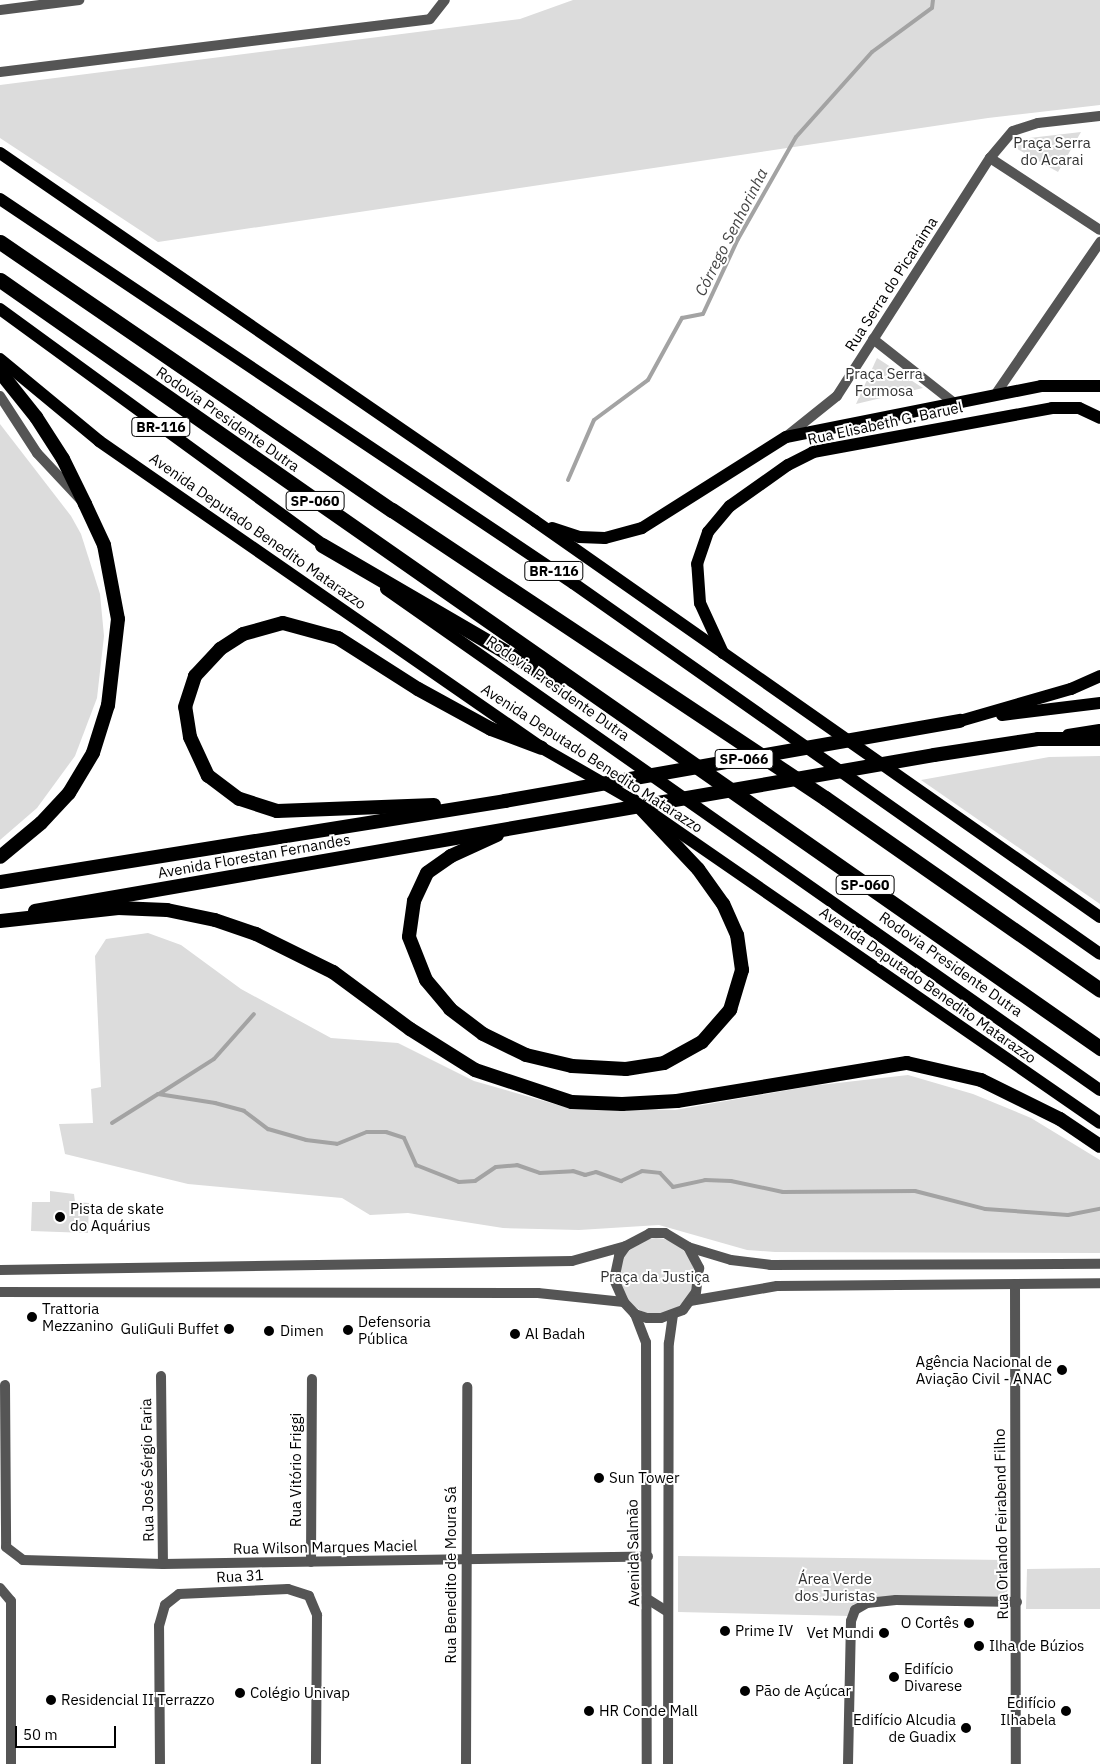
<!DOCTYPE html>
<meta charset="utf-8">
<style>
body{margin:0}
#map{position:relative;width:1100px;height:1764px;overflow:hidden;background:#fff;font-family:"IBM Plex Sans",sans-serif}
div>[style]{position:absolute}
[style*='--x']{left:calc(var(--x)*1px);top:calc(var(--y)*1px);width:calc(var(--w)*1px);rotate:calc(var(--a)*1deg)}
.green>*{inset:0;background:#dcdcdc}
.round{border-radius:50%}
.stream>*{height:4px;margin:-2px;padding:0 2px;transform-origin:2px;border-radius:2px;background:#a3a3a3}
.minor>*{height:10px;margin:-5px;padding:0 5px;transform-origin:5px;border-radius:5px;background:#555}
.tertiary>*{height:10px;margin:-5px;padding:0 5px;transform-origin:5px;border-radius:5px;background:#555}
.primary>*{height:12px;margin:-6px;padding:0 6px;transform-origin:6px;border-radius:6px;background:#000}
.trunk>*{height:14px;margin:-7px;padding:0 7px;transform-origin:7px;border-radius:7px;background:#000}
.motorway>*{height:15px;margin:-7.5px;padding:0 7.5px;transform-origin:7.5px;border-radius:7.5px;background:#000}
.dots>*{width:14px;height:14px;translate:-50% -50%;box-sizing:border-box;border:2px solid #fff;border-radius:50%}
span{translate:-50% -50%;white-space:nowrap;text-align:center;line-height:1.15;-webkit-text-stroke:4px #fff;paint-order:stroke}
.shield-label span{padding:1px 4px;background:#fff;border:1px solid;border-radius:4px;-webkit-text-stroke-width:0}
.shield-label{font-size:14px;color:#000;font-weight:700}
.park-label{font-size:15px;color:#333}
.street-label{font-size:15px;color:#000}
.poi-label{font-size:15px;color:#000}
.left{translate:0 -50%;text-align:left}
.right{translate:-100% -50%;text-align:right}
.water-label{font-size:16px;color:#444;font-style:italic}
.scale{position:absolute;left:15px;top:1726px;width:101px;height:22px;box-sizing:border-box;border:2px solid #000;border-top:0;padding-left:6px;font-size:15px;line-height:18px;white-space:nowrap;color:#000;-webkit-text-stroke:4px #fff;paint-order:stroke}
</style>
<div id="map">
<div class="green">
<div style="clip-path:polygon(573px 0,1100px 0,1100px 105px,988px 118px,158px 242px,0 138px,0 85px,520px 19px)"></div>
<div style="clip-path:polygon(1081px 132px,1058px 172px,1012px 146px,1021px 139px)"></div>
<div style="clip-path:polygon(877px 358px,923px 388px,856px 404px)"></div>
<div style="clip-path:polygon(0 424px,71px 516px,81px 534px,100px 594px,104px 636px,97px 698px,75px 756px,37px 808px,0 840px)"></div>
<div style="clip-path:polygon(1100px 756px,1100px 904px,921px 780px,1049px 757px)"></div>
<div style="clip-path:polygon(148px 933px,181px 945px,241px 989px,331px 1038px,398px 1043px,474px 1081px,565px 1107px,675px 1110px,811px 1086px,908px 1075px,973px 1094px,1031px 1118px,1100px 1160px,1100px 1253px,775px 1252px,747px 1250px,659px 1225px,579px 1230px,503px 1228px,408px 1213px,370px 1215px,342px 1198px,188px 1184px,65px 1154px,59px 1124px,93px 1123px,91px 1089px,101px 1087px,95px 956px,106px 939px)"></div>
<div style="clip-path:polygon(50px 1191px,74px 1194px,75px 1202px,89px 1203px,88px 1233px,31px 1231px,32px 1202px,50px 1202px)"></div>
<div class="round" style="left:618px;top:1238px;width:76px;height:76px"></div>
<div style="clip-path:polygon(678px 1556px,1006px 1560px,1008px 1600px,871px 1599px,850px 1616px,678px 1612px)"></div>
<div style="clip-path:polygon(1100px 1568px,1100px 1609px,1026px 1609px,1027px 1569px)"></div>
</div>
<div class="stream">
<div style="--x:568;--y:480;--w:65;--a:-66.6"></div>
<div style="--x:594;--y:420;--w:67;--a:-36.5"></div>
<div style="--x:648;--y:380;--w:71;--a:-61.3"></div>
<div style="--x:682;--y:318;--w:21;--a:-11"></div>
<div style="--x:703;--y:314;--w:83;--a:-65"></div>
<div style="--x:738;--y:239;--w:117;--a:-60.4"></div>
<div style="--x:796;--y:137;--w:114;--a:-48.2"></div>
<div style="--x:872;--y:52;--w:74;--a:-36.3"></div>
<div style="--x:932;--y:8;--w:8;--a:-83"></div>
<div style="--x:159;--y:1094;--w:65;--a:-32.5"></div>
<div style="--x:214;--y:1059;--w:60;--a:-48.4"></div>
<div style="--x:112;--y:1123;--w:54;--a:-32.2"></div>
<div style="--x:158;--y:1094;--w:58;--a:9"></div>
<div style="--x:215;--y:1103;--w:30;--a:15"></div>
<div style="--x:244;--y:1111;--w:30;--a:37"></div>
<div style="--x:268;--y:1129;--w:40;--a:16"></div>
<div style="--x:306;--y:1140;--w:31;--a:7"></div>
<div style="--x:337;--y:1144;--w:32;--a:-22"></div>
<div style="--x:367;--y:1132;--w:19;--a:0"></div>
<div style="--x:386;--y:1132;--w:19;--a:18"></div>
<div style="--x:404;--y:1138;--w:30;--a:66"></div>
<div style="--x:416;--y:1165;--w:46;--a:21.6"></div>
<div style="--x:459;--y:1182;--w:16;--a:-4"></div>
<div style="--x:475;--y:1181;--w:25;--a:-34"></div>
<div style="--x:496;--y:1167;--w:21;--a:-5"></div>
<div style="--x:517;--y:1165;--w:24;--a:19"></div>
<div style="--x:540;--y:1173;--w:33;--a:-3"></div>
<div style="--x:573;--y:1171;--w:13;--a:18"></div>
<div style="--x:585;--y:1175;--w:11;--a:-15"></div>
<div style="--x:596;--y:1172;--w:27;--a:20"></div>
<div style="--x:621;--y:1181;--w:23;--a:-25"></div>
<div style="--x:642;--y:1171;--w:18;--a:6"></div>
<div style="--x:660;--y:1173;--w:19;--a:47"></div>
<div style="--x:673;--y:1187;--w:33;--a:-12"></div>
<div style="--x:705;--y:1180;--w:26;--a:2"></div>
<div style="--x:731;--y:1181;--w:53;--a:11.9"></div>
<div style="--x:783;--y:1192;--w:132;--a:-0.4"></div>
<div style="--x:915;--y:1191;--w:72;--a:14.4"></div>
<div style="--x:985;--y:1209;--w:83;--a:4.1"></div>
<div style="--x:1068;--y:1215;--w:33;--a:-11"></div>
</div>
<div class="minor">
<div style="--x:0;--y:10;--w:80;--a:-7.2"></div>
<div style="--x:0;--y:72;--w:433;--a:-7"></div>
<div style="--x:430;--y:19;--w:24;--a:-52"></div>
<div style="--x:990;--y:158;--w:131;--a:33.2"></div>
<div style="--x:873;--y:339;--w:102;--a:38.2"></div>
<div style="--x:995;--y:395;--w:186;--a:-55.5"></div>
<div style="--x:0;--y:396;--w:68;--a:57"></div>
<div style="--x:37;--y:453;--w:63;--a:46.9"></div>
<div style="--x:787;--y:436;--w:64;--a:-38.7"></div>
<div style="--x:837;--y:396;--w:283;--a:-57.3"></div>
<div style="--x:990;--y:158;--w:35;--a:-50"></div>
<div style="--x:1013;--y:131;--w:26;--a:-18"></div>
<div style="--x:1038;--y:123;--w:62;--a:-6.4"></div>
<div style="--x:1015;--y:1284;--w:480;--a:89.9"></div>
<div style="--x:161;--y:1376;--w:188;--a:89.4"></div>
<div style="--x:5;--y:1385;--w:162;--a:89.6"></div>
<div style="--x:6;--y:1547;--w:21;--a:37"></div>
<div style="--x:23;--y:1560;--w:140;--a:1.6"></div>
<div style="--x:163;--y:1564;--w:485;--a:-0.9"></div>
<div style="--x:311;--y:1562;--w:183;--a:-89.7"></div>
<div style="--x:0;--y:1588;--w:17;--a:50"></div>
<div style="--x:11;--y:1601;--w:163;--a:90"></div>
<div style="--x:160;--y:1764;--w:138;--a:-90.4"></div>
<div style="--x:159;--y:1626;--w:22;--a:-74"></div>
<div style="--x:165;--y:1605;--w:18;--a:-38"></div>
<div style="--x:179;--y:1594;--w:109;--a:-2.6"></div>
<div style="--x:288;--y:1589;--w:22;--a:18"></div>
<div style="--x:309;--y:1596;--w:21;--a:67"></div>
<div style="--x:317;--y:1615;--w:149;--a:90.4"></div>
<div style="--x:466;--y:1764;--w:377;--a:-89.8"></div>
<div style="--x:848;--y:1764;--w:143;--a:-88.8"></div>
<div style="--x:851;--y:1621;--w:12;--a:-70"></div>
<div style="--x:855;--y:1610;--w:14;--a:-30"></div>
<div style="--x:867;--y:1603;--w:29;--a:-6"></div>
<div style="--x:896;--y:1600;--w:121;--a:0.9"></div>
</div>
<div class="tertiary">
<div style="--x:688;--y:1247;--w:45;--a:16.8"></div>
<div style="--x:731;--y:1260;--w:39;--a:7"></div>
<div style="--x:770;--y:1265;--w:330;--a:-0.2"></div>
<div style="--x:0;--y:1270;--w:572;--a:-0.9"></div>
<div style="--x:572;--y:1261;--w:56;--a:-15.5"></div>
<div style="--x:626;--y:1246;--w:27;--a:-28"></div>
<div style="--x:650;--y:1233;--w:15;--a:0"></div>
<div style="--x:665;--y:1233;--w:27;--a:31"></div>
<div style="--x:688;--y:1247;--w:24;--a:62"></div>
<div style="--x:699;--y:1268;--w:24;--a:97"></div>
<div style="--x:696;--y:1292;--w:22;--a:126"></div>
<div style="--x:683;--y:1310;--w:23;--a:160"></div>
<div style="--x:661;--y:1318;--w:14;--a:180"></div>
<div style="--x:647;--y:1318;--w:13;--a:-162"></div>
<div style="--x:635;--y:1314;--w:16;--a:-133"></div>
<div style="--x:624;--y:1302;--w:24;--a:-114"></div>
<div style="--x:614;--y:1280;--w:25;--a:-78"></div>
<div style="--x:619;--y:1256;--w:12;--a:-55"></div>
<div style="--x:0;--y:1292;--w:538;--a:0.11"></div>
<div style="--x:538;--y:1293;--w:86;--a:6"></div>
<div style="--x:690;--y:1301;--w:88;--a:-9.8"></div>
<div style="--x:777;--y:1286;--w:323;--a:-0.5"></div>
<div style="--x:635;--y:1314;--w:30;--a:69"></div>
<div style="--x:646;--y:1342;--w:422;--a:89.9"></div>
<div style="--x:649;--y:1600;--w:22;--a:32"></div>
<div style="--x:668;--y:1764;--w:421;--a:-89.9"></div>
<div style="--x:669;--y:1343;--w:28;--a:-82"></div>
</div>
<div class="primary">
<div style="--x:0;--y:153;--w:649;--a:34.52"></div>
<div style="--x:535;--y:521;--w:690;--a:35.03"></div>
<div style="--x:0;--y:199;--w:690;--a:33.83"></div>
<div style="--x:573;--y:583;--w:644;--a:35.14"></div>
<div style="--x:0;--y:309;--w:409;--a:36.1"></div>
<div style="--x:0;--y:359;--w:129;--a:39.6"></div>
<div style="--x:99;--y:441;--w:539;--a:34.72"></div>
<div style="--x:542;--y:748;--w:106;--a:29.9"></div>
<div style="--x:634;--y:801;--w:566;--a:34.64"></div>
<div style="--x:552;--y:528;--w:28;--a:18"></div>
<div style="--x:579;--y:537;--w:26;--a:2"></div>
<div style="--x:605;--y:538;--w:38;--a:-15"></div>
<div style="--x:642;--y:528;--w:170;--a:-32.3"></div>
<div style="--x:786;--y:437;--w:260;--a:-11.3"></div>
<div style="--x:1041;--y:386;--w:59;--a:0"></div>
<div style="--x:386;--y:589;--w:872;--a:35.06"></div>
<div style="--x:723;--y:653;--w:55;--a:-114.7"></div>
<div style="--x:700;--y:603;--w:39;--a:-94"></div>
<div style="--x:697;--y:564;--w:34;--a:-71"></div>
<div style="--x:708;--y:532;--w:34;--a:-50"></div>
<div style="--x:730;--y:506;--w:71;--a:-35.3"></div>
<div style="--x:788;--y:465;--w:28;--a:-27"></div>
<div style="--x:813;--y:452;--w:243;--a:-10.4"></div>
<div style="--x:1052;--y:408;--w:27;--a:0"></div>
<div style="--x:1079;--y:408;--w:23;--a:25"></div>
<div style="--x:1002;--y:715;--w:99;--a:-7"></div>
<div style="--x:960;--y:721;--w:116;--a:-16.1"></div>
<div style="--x:1071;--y:689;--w:32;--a:-24"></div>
<div style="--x:1068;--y:735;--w:32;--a:-9"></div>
</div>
<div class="trunk">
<div style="--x:0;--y:372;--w:58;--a:51.3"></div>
<div style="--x:36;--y:417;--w:50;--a:57.3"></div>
<div style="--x:63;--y:459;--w:50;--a:63.9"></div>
<div style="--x:85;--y:504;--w:45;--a:65.1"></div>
<div style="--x:104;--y:545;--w:75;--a:79.3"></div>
<div style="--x:118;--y:619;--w:87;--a:96.6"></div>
<div style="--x:108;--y:705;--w:50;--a:107.4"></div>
<div style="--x:93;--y:753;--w:47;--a:121"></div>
<div style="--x:69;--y:793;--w:41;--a:133"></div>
<div style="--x:41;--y:823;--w:53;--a:140.3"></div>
<div style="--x:434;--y:805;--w:157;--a:177.8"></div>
<div style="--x:277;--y:811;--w:40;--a:-162"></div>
<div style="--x:239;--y:799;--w:39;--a:-143"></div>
<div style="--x:208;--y:776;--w:43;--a:-114.8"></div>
<div style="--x:190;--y:737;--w:30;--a:-99"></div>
<div style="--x:185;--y:707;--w:33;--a:-72"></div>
<div style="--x:195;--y:676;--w:37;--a:-47"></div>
<div style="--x:220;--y:649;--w:27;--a:-33"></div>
<div style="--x:243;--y:634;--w:41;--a:-15.4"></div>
<div style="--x:283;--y:623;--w:57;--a:15.3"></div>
<div style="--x:338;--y:638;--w:95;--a:32.5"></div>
<div style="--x:418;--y:689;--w:83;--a:28.7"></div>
<div style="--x:491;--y:729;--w:54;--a:20.4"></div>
<div style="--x:497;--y:835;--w:51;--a:155.5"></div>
<div style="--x:451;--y:856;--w:29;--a:145"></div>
<div style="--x:427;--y:873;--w:31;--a:115"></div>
<div style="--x:414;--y:901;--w:36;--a:98"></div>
<div style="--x:409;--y:937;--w:46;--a:68.4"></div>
<div style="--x:426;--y:980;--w:38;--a:50"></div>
<div style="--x:450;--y:1009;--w:41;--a:37.1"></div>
<div style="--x:483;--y:1034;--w:48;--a:26"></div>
<div style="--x:526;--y:1055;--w:47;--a:13.4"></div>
<div style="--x:572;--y:1066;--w:54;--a:3.2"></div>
<div style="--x:626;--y:1069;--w:38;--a:-9"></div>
<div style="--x:664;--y:1063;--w:43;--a:-28.9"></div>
<div style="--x:702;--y:1042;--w:43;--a:-48.8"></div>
<div style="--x:730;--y:1010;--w:42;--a:-73.3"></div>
<div style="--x:742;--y:970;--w:35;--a:-98"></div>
<div style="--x:737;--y:935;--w:34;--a:-114"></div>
<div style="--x:723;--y:904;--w:43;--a:-125.5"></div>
<div style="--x:698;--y:869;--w:93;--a:-133.3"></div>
<div style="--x:0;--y:882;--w:511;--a:-9.11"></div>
<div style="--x:505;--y:801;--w:462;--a:-10"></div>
<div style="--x:35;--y:911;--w:912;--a:-9.84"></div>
<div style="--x:934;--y:755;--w:105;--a:-8.7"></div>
<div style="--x:1038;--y:739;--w:62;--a:0"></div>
<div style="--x:0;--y:921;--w:119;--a:-6.3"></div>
<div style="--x:118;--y:908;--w:49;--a:2.3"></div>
<div style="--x:167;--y:910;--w:49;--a:11.8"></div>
<div style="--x:215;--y:920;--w:43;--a:18.9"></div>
<div style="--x:256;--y:934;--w:86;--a:26.3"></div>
<div style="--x:333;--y:972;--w:96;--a:36.5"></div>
<div style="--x:410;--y:1029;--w:77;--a:32.2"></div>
<div style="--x:475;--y:1070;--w:102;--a:18.3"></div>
<div style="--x:572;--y:1102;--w:50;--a:2.3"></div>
<div style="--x:622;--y:1104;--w:55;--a:-3.1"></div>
<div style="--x:677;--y:1101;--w:233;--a:-9.4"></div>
<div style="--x:907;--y:1063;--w:76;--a:12.9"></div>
<div style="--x:981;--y:1080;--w:88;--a:26.3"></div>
<div style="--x:1060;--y:1119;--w:48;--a:34"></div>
</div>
<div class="motorway">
<div style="--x:0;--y:242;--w:475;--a:34.4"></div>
<div style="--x:392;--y:510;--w:520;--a:33.63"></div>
<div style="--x:825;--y:798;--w:335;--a:34.9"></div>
<div style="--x:0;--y:280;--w:1342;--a:34.92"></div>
<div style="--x:322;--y:545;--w:271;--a:30.2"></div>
</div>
<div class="dots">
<div style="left:60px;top:1217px;background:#000"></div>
<div style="left:32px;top:1317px;background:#000"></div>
<div style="left:229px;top:1329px;background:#000"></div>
<div style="left:348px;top:1330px;background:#000"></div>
<div style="left:269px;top:1331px;background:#000"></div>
<div style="left:515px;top:1334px;background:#000"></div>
<div style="left:1062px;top:1370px;background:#000"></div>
<div style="left:599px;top:1478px;background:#000"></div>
<div style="left:969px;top:1623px;background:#000"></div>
<div style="left:725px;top:1631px;background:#000"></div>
<div style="left:884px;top:1633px;background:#000"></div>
<div style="left:979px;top:1646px;background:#000"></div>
<div style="left:894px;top:1677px;background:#000"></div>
<div style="left:745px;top:1691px;background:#000"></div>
<div style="left:240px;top:1693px;background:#000"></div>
<div style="left:51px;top:1700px;background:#000"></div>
<div style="left:589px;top:1711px;background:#000"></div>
<div style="left:1066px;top:1711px;background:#000"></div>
<div style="left:966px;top:1728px;background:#000"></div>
</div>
<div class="shield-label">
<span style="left:161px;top:427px">BR-116</span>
<span style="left:315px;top:501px">SP-060</span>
<span style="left:554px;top:571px">BR-116</span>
<span style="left:744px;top:759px">SP-066</span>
<span style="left:865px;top:885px">SP-060</span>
</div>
<div class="park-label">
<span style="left:1052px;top:151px">Praça Serra<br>do Acarai</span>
<span style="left:884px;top:382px">Praça Serra<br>Formosa</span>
<span style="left:655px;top:1277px">Praça da Justiça</span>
<span style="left:835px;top:1587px">Área Verde<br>dos Juristas</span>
</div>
<div class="street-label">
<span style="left:891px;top:284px;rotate:-57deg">Rua Serra do Picaraima</span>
<span style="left:228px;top:419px;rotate:35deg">Rodovia Presidente Dutra</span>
<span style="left:885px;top:423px;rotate:-12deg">Rua Elisabeth G. Baruel</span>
<span style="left:258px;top:531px;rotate:35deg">Avenida Deputado Benedito Matarazzo</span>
<span style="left:558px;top:688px;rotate:35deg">Rodovia Presidente Dutra</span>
<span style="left:592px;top:758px;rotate:33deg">Avenida Deputado Benedito Matarazzo</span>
<span style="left:254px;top:856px;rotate:-10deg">Avenida Florestan Fernandes</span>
<span style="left:951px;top:964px;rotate:35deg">Rodovia Presidente Dutra</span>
<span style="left:928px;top:985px;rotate:35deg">Avenida Deputado Benedito Matarazzo</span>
<span style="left:147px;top:1470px;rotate:-91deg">Rua José Sérgio Faria</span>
<span style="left:296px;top:1470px;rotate:-90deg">Rua Vitório Friggi</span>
<span style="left:1001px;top:1524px;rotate:-91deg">Rua Orlando Feirabend Filho</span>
<span style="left:325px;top:1547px;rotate:-1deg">Rua Wilson Marques Maciel</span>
<span style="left:633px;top:1553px;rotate:-91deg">Avenida Salmão</span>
<span style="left:451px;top:1575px;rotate:-90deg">Rua Benedito de Moura Sá</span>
<span style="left:240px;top:1576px;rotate:-3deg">Rua 31</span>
</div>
<div class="poi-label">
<span class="left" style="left:70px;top:1217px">Pista de skate<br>do Aquárius</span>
<span class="left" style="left:42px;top:1317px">Trattoria<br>Mezzanino</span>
<span class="left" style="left:358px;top:1330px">Defensoria<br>Pública</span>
<span class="right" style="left:219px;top:1329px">GuliGuli Buffet</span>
<span class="left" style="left:280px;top:1331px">Dimen</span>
<span class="left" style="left:525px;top:1334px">Al Badah</span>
<span class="right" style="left:1052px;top:1370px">Agência Nacional de<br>Aviação Civil - ANAC</span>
<span class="left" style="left:609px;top:1478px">Sun Tower</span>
<span class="right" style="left:959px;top:1623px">O Cortês</span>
<span class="left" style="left:735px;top:1631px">Prime IV</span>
<span class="right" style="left:874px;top:1633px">Vet Mundi</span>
<span class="left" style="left:989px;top:1646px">Ilha de Búzios</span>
<span class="left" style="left:904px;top:1677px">Edifício<br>Divarese</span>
<span class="left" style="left:755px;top:1691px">Pão de Açúcar</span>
<span class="left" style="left:250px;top:1693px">Colégio Univap</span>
<span class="left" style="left:61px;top:1700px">Residencial II Terrazzo</span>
<span class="right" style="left:1056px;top:1711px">Edifício<br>Ilhabela</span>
<span class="left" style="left:599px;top:1711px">HR Conde Mall</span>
<span class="right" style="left:956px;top:1728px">Edifício Alcudia<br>de Guadix</span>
</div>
<div class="water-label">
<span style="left:731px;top:232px;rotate:-63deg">Córrego Senhorinha</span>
</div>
<div class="scale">50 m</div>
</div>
